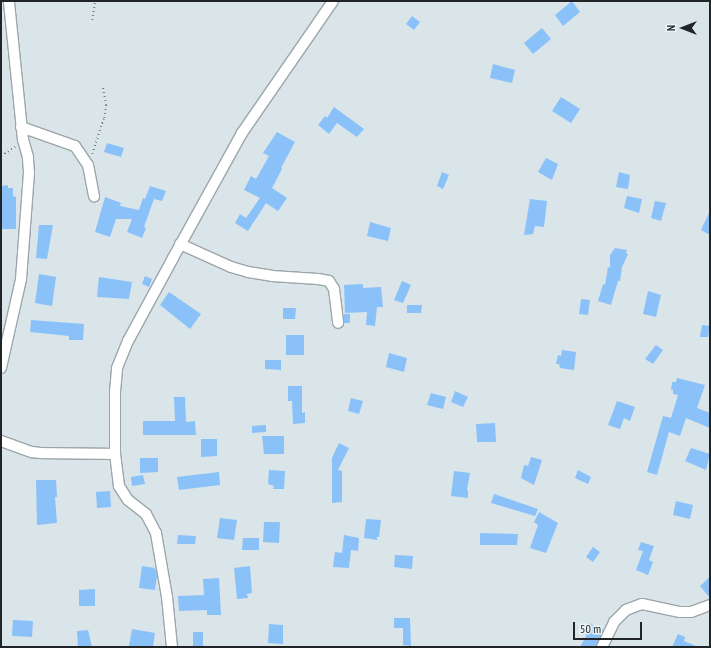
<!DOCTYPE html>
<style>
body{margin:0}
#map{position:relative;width:711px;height:648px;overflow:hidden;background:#dae5e9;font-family:"PT Sans Narrow",sans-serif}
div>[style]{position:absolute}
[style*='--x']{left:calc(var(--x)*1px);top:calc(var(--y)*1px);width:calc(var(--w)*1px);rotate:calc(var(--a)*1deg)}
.building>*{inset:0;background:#8ac1f9}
.path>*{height:1.5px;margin-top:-0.75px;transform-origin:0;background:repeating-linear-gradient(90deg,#7a8083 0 1px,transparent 0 4px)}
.roads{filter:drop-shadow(1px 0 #9ca6aa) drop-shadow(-1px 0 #9ca6aa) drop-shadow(0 1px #9ca6aa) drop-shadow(0 -1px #9ca6aa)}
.minor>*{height:10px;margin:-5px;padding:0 5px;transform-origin:5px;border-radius:5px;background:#fff}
span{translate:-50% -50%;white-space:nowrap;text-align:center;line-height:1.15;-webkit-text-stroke:4px #e7f2f6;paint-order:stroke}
.frame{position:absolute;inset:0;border:2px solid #222527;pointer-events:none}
.north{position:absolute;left:663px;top:8px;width:40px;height:40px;-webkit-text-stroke:3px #e7f2f6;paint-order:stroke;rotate:270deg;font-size:11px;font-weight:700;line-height:16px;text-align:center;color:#222527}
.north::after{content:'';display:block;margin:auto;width:14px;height:18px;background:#222527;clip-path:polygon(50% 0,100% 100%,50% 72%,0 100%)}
.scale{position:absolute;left:573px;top:622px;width:69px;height:18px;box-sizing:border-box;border:2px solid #222527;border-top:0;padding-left:5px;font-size:12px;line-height:14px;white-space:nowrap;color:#222527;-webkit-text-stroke:3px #e7f2f6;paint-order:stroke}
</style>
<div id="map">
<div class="building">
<div style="clip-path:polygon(572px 1px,580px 12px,563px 26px,555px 15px)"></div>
<div style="clip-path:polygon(412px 16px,420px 22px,414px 30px,406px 24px)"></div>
<div style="clip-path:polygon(542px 28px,551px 39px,533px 54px,524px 43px)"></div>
<div style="clip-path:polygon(493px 64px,515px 70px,512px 83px,490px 78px)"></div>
<div style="clip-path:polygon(561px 97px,580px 109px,571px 123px,552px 111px)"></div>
<div style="clip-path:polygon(334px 107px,364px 129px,357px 137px,337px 123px,329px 134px,318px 125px,325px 116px,327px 118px)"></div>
<div style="clip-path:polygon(277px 132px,295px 142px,281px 168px,282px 169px,272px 188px,287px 198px,278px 211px,266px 203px,248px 231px,235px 223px,240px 214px,246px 218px,260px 198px,244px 190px,251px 176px,256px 179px,269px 156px,263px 153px)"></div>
<div style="clip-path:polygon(107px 143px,124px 148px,121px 157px,104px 152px)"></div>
<div style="clip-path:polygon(546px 158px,558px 164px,552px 180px,538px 172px)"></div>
<div style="clip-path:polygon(442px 172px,449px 175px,443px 189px,437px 186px)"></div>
<div style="clip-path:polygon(619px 172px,630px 175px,628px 189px,616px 187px)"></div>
<div style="clip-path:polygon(8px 185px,8px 188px,13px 188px,13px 196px,16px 197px,16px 229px,1px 229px,1px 186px)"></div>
<div style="clip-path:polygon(150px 186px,166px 191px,162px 201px,154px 199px,144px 227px,146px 228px,142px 238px,127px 232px,132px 219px,116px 219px,110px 237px,95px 232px,105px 197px,121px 203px,120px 206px,139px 210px,143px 198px,145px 199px)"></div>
<div style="clip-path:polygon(627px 196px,642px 199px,639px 213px,624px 208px)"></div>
<div style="clip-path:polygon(530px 199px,547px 201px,544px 227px,535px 226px,533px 234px,524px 235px)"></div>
<div style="clip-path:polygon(655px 201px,666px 203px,661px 221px,651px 218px)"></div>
<div style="clip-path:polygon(710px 211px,710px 235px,701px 230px)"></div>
<div style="clip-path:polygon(370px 222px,391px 228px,388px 241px,367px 236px)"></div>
<div style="clip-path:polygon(39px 225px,53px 225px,47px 259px,36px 258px)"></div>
<div style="clip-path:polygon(615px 248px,627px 250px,626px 253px,628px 254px,622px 267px,620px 281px,618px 281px,611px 305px,598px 301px,603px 284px,605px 285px,608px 267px,610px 268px,610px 255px)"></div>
<div style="clip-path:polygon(39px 274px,56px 277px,52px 306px,35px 303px)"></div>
<div style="clip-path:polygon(145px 276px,152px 279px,149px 287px,142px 284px)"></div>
<div style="clip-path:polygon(99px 277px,132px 282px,129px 299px,97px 297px)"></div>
<div style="clip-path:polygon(402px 281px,411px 285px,403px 303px,394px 300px)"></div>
<div style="clip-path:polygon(363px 284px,363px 288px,381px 287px,383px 307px,377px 307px,375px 326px,366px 325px,367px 312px,345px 313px,344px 285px)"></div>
<div style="clip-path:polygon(648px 291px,661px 295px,656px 317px,643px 314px)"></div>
<div style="clip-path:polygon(169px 292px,201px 314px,190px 329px,160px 305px)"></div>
<div style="clip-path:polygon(581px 299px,590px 300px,588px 315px,579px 314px)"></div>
<div style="clip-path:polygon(407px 305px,422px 305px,421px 313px,407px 313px)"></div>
<div style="clip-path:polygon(283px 308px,296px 308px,295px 319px,283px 319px)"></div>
<div style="clip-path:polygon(344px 314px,350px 314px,350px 323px,344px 323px)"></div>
<div style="clip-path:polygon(31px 320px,84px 324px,83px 340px,69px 340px,69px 336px,30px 332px)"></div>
<div style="clip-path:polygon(702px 325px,710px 326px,708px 337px,700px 337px)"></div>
<div style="clip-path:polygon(286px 335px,304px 335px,304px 355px,286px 355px)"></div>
<div style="clip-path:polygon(656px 345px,663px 350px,653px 364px,645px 359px)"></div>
<div style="clip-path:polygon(562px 350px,576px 352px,574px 370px,560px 368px,559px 364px,556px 364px,558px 355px,561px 356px)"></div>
<div style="clip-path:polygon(389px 353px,407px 358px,404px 372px,386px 367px)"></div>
<div style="clip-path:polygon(265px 360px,281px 360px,281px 370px,265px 369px)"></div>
<div style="clip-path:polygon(677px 378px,705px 385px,697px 408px,710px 413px,710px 428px,686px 418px,680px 436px,669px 432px,657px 475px,647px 472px,663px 416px,671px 418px,678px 395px,673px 394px,673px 390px,671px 390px,672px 382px,676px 382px)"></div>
<div style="clip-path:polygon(288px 386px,302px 386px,302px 413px,305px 412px,305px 423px,293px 424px,292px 401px,288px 401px)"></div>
<div style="clip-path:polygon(455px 391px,468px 397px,463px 407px,451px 402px)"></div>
<div style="clip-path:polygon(431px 393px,446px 397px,443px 409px,427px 405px)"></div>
<div style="clip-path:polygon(174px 397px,185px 397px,186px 422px,195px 421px,196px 435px,143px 435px,143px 421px,175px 421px)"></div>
<div style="clip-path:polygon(351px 398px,363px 401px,359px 414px,348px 411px)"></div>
<div style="clip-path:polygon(617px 401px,635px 407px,630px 421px,624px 418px,620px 429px,608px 425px)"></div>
<div style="clip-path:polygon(495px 423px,496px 442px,477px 442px,476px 424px)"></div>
<div style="clip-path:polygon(266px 425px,266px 432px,252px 433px,252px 426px)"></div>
<div style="clip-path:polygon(262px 436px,284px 436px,284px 454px,264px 454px)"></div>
<div style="clip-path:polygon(201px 439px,217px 439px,217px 456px,201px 457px)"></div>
<div style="clip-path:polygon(339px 443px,349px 448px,338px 470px,342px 471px,342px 502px,332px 503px,332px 458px)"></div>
<div style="clip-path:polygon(691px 448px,710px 454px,706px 470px,685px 461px)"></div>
<div style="clip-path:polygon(531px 457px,542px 460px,534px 485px,521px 478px,524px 465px,528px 466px)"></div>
<div style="clip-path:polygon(140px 458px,158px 458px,158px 472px,140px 473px)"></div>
<div style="clip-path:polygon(269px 470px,285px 471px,284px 489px,273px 489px,274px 486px,268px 484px)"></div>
<div style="clip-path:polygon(578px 470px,591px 477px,588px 484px,575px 478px)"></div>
<div style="clip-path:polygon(454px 471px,470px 473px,467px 490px,468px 491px,468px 498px,451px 496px)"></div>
<div style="clip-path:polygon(219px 472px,220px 485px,179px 490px,177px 477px)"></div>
<div style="clip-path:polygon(143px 475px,145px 484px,132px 486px,131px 477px)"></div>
<div style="clip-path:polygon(36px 480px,56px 480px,57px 497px,55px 497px,57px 523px,37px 525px)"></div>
<div style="clip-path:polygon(110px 491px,111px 507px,97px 508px,96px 492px)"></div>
<div style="clip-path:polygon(494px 494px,538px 509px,535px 516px,491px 503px)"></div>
<div style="clip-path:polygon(676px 501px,693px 505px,690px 519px,673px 515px)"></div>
<div style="clip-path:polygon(539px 512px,558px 523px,546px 553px,530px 548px,538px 525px,534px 522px)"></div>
<div style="clip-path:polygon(220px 518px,237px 520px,234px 540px,217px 538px)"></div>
<div style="clip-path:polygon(366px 519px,381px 520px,379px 537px,377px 537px,377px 540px,364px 538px)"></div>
<div style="clip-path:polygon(264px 522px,280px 522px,279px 543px,263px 542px)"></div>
<div style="clip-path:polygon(480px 533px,518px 534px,517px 545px,480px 545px)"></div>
<div style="clip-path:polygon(178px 535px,196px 536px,195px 544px,177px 544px)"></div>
<div style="clip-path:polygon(344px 535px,359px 538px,358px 551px,351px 550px,349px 568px,333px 567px,335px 552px,342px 553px)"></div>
<div style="clip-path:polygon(243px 538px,259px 538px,259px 550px,242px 550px)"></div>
<div style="clip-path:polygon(641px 542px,654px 546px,649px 560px,653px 562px,648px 575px,636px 570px,643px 551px,638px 550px)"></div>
<div style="clip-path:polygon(593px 547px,600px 552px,593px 562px,586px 557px)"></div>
<div style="clip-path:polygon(395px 555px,413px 556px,412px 569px,394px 567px)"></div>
<div style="clip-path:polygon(142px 566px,155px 568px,157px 576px,155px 590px,139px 588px)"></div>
<div style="clip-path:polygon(250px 566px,252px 593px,247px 594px,248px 598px,237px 599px,234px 568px)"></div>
<div style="clip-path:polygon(710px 577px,710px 598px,700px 586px)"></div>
<div style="clip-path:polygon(219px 578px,221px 615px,207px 615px,207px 610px,179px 611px,178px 596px,204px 595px,203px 579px)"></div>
<div style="clip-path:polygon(95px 589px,95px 606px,79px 606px,79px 590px)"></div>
<div style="clip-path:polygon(394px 618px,410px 618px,411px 646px,403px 645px,403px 628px,394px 628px)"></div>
<div style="clip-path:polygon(13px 620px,33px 621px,32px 637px,12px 636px)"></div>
<div style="clip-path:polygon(589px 623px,603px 630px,596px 647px,580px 647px,587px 634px,585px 633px)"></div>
<div style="clip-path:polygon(269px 624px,283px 625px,283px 644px,268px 643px)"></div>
<div style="clip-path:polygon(132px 629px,155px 633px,153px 647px,129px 646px)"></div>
<div style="clip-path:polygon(88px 630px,92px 647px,78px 647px,77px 631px)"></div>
<div style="clip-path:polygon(193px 632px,203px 632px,203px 647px,193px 647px)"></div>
<div style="clip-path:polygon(678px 634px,685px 637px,684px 641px,698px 647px,672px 647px)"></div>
</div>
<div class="path">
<div style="--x:92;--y:20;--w:19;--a:-81"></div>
<div style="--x:92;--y:154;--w:38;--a:-72"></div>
<div style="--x:104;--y:118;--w:13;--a:-81"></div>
<div style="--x:106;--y:105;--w:20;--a:-101"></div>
<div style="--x:1;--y:156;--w:17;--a:-33"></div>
</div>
<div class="roads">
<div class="minor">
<div style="--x:21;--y:127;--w:57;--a:19.4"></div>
<div style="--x:75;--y:146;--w:23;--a:56"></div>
<div style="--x:88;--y:165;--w:32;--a:79"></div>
<div style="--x:180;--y:244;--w:56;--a:24.3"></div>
<div style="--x:231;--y:267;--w:18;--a:16"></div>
<div style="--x:248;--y:272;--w:24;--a:9"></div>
<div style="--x:272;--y:276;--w:46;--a:3.7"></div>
<div style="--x:318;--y:279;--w:11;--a:10"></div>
<div style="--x:329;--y:281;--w:9;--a:58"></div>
<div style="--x:334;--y:289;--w:34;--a:83"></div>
<div style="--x:1;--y:368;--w:91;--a:-77.3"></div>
<div style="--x:21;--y:279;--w:106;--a:-85.7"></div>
<div style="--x:29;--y:173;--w:16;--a:-94"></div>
<div style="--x:28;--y:157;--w:18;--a:-106"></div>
<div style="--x:23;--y:140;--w:140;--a:-95.8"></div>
<div style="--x:1;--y:441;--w:33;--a:20"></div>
<div style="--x:32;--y:452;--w:9;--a:6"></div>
<div style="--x:41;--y:453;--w:74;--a:0.8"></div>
<div style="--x:172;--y:647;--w:50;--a:-95.7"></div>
<div style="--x:167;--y:597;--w:65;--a:-99.8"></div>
<div style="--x:156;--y:533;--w:21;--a:-118"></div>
<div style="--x:146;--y:514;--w:23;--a:-142"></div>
<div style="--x:128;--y:500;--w:17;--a:-123"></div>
<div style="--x:119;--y:486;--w:32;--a:-97"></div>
<div style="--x:115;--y:454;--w:62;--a:-90"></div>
<div style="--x:115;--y:392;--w:24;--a:-85"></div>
<div style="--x:117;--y:368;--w:29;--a:-68"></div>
<div style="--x:128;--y:341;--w:94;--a:-61.5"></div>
<div style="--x:173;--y:258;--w:143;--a:-61.1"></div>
<div style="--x:242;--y:133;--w:160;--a:-55.4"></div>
<div style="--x:602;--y:647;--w:28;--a:-64"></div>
<div style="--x:614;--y:622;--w:17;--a:-45"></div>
<div style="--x:626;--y:610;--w:17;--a:-21"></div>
<div style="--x:642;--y:604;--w:39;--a:12"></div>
<div style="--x:680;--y:612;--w:11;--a:0"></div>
<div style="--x:691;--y:612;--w:20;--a:-20"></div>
</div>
</div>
<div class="frame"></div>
<div class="north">N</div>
<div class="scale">50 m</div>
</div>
